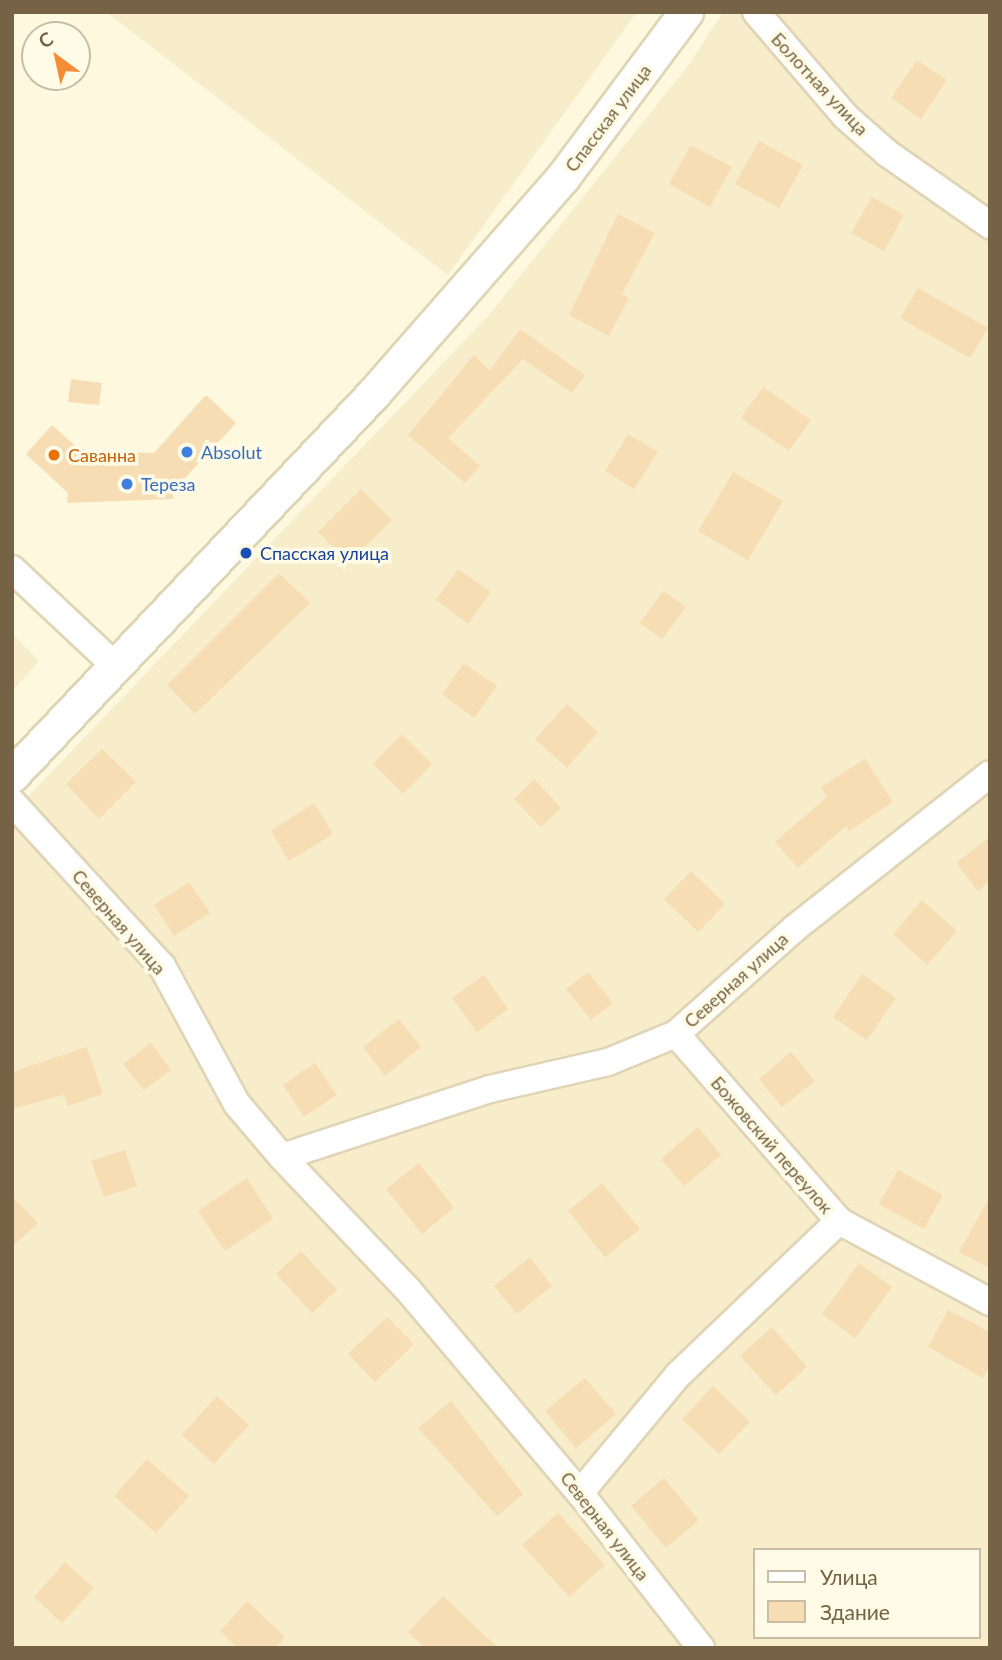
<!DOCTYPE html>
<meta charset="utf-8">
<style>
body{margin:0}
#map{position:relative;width:1002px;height:1660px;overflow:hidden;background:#fef9de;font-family:Lato,sans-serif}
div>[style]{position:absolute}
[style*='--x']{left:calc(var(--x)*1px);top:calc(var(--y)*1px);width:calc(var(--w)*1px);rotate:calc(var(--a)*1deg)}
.residential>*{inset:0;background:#f7edcb}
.building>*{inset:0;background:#f6ddb3}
.roads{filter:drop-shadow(2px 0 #e0d4b6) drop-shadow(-2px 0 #e0d4b6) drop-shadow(0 2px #e0d4b6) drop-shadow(0 -2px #e0d4b6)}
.minor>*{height:26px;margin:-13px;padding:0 13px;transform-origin:13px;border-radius:13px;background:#fff}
.tertiary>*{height:33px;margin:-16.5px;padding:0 16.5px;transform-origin:16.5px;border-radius:16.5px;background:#fff}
.dots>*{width:19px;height:19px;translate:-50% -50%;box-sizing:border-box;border:4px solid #fffbe6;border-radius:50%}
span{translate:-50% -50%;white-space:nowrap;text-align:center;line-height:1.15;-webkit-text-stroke:7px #fffbe6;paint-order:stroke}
.street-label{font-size:18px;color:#766244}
.shop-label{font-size:18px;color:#366cbe}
.left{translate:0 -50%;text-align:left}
.food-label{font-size:18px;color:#c56008}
.transit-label{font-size:18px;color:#164399}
.frame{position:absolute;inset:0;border:14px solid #766244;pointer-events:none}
.legend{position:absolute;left:753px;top:1548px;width:228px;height:91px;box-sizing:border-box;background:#fffbe6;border:2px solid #c8bea5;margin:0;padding:9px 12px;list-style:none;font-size:21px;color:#766244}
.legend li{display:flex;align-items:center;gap:14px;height:35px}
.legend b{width:35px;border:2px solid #c8bea5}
.north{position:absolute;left:21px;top:21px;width:70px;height:70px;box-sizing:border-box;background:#fffbe6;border:2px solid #c8bea5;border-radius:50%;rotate:327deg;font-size:19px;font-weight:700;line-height:28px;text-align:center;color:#766244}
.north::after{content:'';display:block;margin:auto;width:24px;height:32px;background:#f58d36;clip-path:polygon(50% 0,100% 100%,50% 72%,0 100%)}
</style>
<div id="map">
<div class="residential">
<div style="clip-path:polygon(106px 12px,637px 12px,448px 275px)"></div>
<div style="clip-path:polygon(evenodd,723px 12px,990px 12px,990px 1648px,12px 1648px,12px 813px,488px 316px,690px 63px,723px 12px,755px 1550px,979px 1550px,979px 1637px,755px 1637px,755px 1550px)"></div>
<div style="clip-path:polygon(12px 634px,39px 661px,12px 691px)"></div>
</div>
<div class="building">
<div style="clip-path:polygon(917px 60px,947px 80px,921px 119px,891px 98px)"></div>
<div style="clip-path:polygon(759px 141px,803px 165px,779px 208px,735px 184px)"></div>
<div style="clip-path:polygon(691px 145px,732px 167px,710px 207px,669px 184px)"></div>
<div style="clip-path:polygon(872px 197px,904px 215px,884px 251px,851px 233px)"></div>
<div style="clip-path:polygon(618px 214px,655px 233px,622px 294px,629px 298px,609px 336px,569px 315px)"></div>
<div style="clip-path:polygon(918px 288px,988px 328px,970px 358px,900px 318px)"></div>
<div style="clip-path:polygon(520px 329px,585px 375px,572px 393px,523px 359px,448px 438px,480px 466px,465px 483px,408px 435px,474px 355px,490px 371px)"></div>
<div style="clip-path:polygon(71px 379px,102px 383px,99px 405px,68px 402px)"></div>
<div style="clip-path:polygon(763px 387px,811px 420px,789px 451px,741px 418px)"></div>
<div style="clip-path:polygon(206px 395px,236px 423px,173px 491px,173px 499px,67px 503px,68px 493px,26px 454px,52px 425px,81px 451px,154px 453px)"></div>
<div style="clip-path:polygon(628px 434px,658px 452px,634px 489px,605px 471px)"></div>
<div style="clip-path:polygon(733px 472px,783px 501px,748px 560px,698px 531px)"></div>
<div style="clip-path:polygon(361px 489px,392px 520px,349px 563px,318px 532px)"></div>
<div style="clip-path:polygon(458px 569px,491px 592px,468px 624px,436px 600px)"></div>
<div style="clip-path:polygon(279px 573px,310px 603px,195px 714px,167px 685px)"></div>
<div style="clip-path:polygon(663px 591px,686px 607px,662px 639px,640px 623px)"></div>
<div style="clip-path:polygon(464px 663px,497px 686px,474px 718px,442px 694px)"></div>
<div style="clip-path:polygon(567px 704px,598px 732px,567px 768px,535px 739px)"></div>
<div style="clip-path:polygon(402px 734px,432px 764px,403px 794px,373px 764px)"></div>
<div style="clip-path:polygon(102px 749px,136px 782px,99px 819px,66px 784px)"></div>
<div style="clip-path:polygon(865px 759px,893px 802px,849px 831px,846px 826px,798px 868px,775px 842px,827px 797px,821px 787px)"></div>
<div style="clip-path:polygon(534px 779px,561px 808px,541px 827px,514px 799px)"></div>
<div style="clip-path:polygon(314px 803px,333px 834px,289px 861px,271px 831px)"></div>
<div style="clip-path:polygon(990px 837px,990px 881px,978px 891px,956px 863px)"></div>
<div style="clip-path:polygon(691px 871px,725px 904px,698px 932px,664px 899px)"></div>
<div style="clip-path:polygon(189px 882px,210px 913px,174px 936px,154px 905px)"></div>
<div style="clip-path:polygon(922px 900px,957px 931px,927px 965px,893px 934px)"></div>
<div style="clip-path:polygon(588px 972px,613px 1003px,591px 1020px,566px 989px)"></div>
<div style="clip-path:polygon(862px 974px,896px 998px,867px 1040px,833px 1017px)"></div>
<div style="clip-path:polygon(484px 975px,508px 1009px,477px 1032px,452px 998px)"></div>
<div style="clip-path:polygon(399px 1019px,421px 1047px,385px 1076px,363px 1047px)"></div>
<div style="clip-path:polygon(151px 1043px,171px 1070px,144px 1090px,123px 1064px)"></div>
<div style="clip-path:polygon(87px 1047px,103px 1094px,68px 1106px,64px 1095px,12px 1109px,12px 1072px)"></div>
<div style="clip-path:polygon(791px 1052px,815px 1081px,782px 1107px,759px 1079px)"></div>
<div style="clip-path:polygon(315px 1063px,337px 1095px,304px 1117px,283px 1085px)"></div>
<div style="clip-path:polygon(698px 1127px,721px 1155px,684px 1186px,661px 1159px)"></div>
<div style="clip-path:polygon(125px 1150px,137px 1186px,104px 1197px,91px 1161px)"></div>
<div style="clip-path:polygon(419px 1163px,454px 1208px,422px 1234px,386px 1189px)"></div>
<div style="clip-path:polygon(898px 1170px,943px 1195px,924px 1229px,879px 1204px)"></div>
<div style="clip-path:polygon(247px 1178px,273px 1219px,225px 1251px,198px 1211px)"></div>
<div style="clip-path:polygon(602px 1183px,640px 1229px,605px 1257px,568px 1211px)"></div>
<div style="clip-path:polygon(12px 1196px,38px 1223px,12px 1247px)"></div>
<div style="clip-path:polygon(990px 1196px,990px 1268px,959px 1252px)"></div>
<div style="clip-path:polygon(301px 1251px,337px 1290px,312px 1313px,276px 1274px)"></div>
<div style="clip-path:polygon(530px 1257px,552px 1286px,517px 1314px,494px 1286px)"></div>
<div style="clip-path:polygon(859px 1263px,892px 1287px,855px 1338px,822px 1314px)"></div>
<div style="clip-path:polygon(948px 1310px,990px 1332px,990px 1366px,983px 1378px,928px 1347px)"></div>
<div style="clip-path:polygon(387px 1317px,414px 1344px,375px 1382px,348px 1354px)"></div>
<div style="clip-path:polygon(772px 1327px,807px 1367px,776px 1395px,740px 1356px)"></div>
<div style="clip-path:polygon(585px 1378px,616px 1414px,576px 1448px,545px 1411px)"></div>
<div style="clip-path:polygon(713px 1386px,750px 1422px,719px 1454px,682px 1419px)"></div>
<div style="clip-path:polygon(217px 1396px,249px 1425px,214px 1464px,182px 1435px)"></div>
<div style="clip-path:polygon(451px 1401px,523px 1494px,497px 1516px,418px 1428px)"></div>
<div style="clip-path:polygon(147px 1459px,189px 1496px,156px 1533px,114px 1496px)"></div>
<div style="clip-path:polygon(664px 1478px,699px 1520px,666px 1548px,631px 1506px)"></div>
<div style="clip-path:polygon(558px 1513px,605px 1565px,569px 1597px,522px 1545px)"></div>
<div style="clip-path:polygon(65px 1562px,94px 1588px,62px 1623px,34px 1597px)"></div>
<div style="clip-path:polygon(443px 1596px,498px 1648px,425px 1648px,408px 1632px)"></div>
<div style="clip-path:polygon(247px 1601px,285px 1637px,275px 1648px,238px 1648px,220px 1631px)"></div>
</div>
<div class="roads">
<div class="minor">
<div style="--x:756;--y:12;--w:137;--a:49.4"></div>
<div style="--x:845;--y:116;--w:56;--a:41.4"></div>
<div style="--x:887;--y:153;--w:126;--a:35"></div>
<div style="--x:12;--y:569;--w:139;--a:43.2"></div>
<div style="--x:12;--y:802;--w:222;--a:47.6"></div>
<div style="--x:162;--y:966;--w:157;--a:61.5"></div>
<div style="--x:237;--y:1104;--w:70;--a:49.7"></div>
<div style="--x:282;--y:1157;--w:219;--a:-18.1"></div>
<div style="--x:490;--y:1089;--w:121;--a:-12.9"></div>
<div style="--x:608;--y:1062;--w:74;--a:-22.4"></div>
<div style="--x:676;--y:1034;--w:159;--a:-41.7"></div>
<div style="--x:795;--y:928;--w:248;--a:-38.3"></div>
<div style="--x:676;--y:1034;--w:248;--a:48.9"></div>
<div style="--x:839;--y:1221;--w:171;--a:28.2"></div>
<div style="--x:282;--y:1157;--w:185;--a:46.5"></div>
<div style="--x:409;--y:1291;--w:265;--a:49.8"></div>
<div style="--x:580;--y:1493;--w:197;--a:52"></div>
<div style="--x:580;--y:1493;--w:153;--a:-50.3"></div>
<div style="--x:678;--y:1375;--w:223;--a:-43.7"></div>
</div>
<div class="tertiary">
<div style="--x:12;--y:775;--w:525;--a:-46.54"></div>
<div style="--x:373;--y:394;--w:288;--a:-48.8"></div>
<div style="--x:563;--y:177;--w:206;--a:-53.3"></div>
</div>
</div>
<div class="dots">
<div style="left:187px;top:452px;background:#3f7fe0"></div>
<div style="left:54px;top:455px;background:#e8710a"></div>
<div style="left:127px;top:484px;background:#3f7fe0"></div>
<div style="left:246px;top:553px;background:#1a4fb4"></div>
</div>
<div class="street-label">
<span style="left:820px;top:84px;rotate:47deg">Болотная улица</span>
<span style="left:608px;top:118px;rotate:-53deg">Спасская улица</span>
<span style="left:119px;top:922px;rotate:49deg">Северная улица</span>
<span style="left:736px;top:980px;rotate:-42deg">Северная улица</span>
<span style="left:772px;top:1145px;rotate:49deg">Божовский переулок</span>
<span style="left:605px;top:1526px;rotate:52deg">Северная улица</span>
</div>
<div class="shop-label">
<span class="left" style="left:201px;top:452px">Absolut</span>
<span class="left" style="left:141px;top:484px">Тереза</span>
</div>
<div class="food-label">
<span class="left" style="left:68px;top:455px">Саванна</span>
</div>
<div class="transit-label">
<span class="left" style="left:260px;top:553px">Спасская улица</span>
</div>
<div class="frame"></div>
<ul class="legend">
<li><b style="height:9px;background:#fff"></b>Улица</li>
<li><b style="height:19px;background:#f6ddb3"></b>Здание</li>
</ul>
<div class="north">С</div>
</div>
